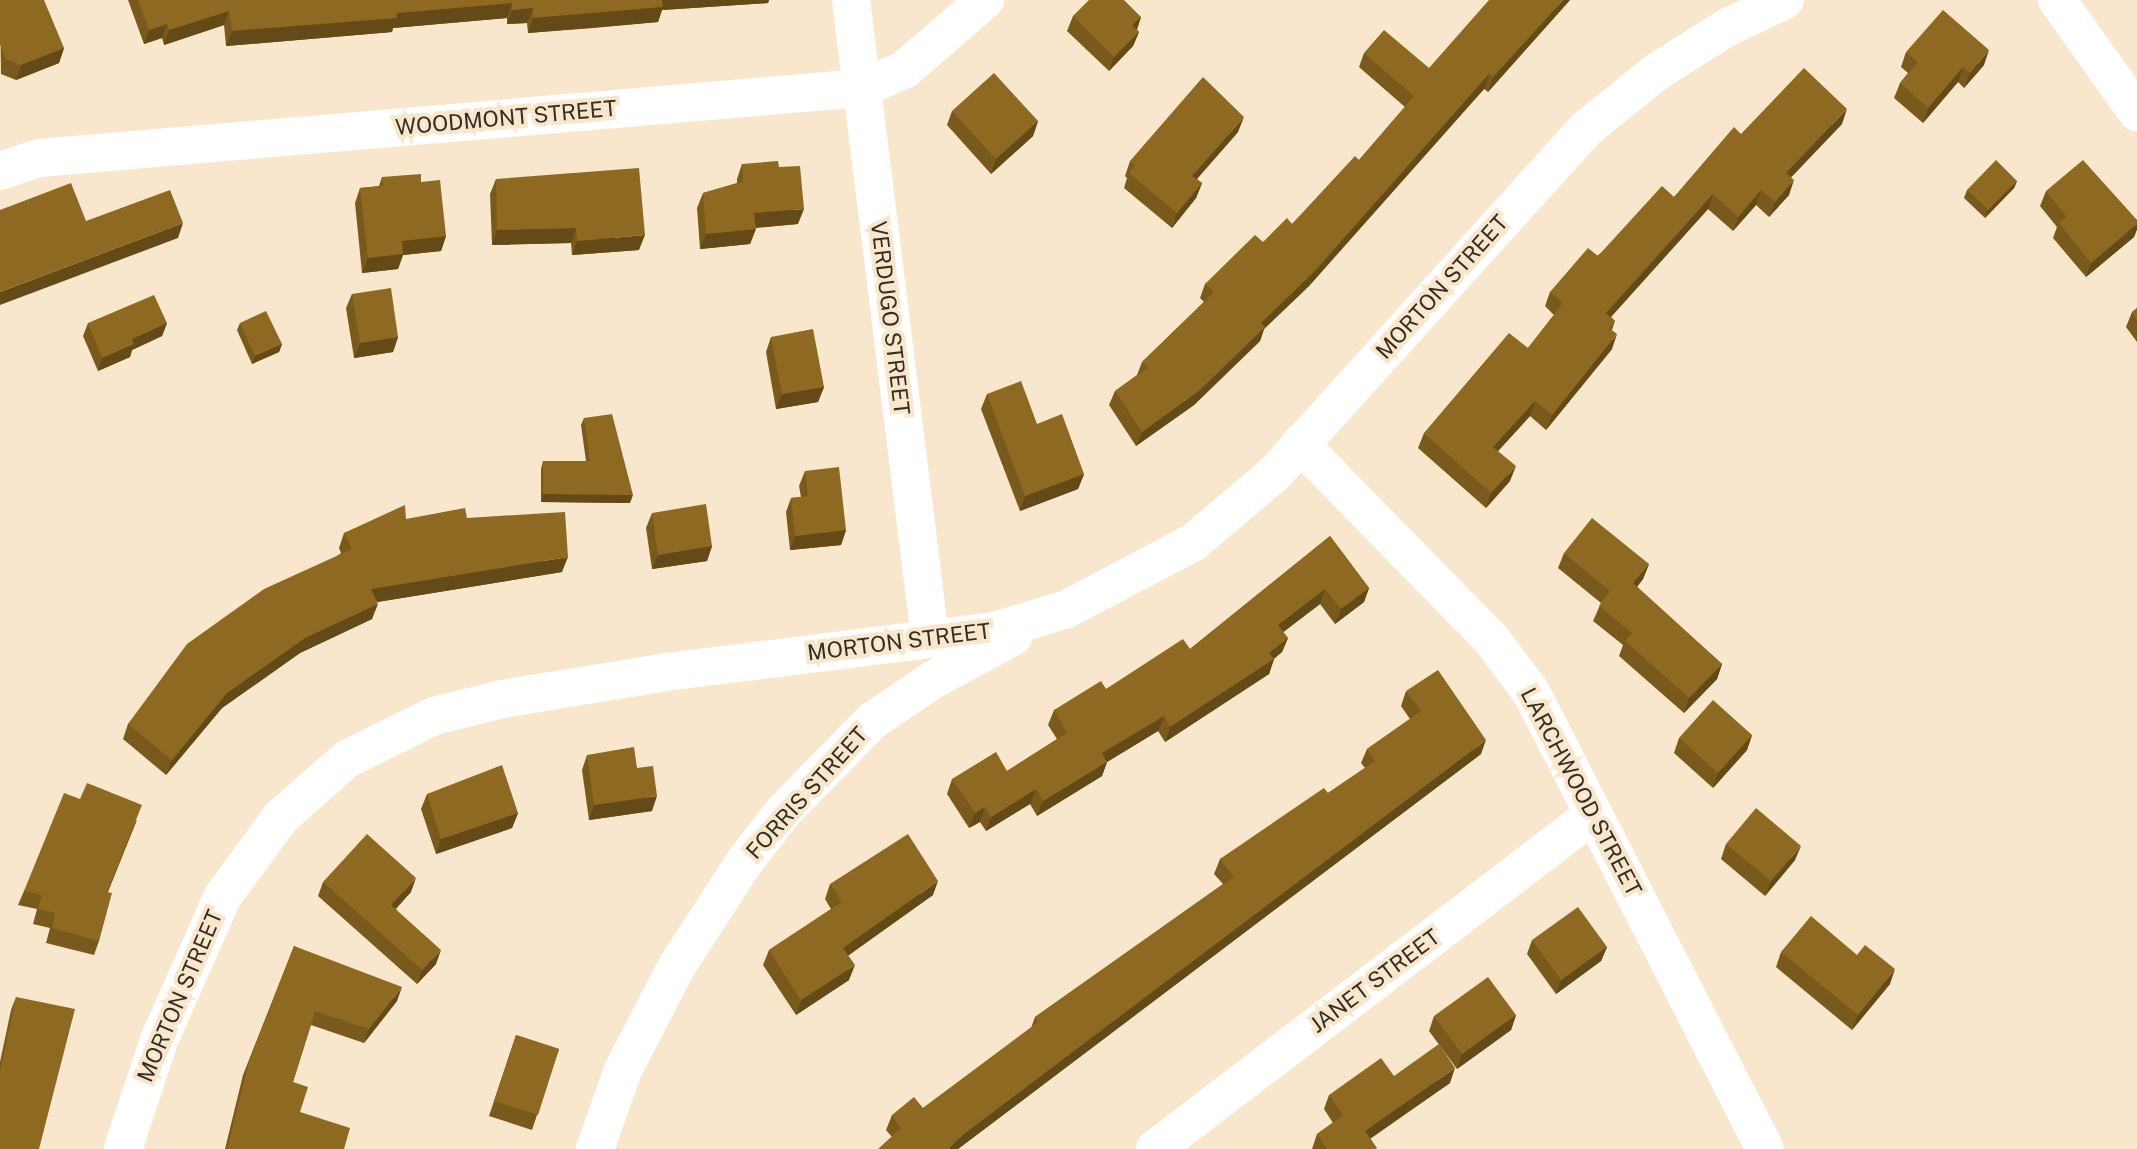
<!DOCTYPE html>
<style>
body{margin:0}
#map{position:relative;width:2137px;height:1149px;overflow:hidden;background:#f8e7cc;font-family:"Public Sans",sans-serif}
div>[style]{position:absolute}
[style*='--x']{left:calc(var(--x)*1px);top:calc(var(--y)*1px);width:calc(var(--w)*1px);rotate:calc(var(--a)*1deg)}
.street>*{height:38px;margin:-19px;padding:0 19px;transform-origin:19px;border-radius:19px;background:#fff}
.wall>*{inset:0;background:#7a5a1c}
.shaded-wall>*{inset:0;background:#634a17}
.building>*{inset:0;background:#8e6921}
span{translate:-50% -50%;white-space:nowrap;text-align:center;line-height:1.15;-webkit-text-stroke:8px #f8e7cc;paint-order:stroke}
.street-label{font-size:22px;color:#342e23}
</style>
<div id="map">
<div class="street">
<div style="--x:851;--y:0;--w:642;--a:82.93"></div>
<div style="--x:2057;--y:0;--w:138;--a:54.5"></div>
<div style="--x:0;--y:171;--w:41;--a:-18.4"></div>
<div style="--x:39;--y:158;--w:826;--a:-4.86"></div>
<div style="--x:862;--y:88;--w:46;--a:-23.2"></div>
<div style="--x:904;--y:70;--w:107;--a:-40.8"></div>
<div style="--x:1300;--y:444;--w:273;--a:45.6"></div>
<div style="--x:1491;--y:639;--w:66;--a:53"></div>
<div style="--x:1531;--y:692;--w:513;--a:62.89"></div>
<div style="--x:123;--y:1149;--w:117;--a:-71.6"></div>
<div style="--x:160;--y:1038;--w:155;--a:-66.1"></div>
<div style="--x:223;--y:896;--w:98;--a:-53.7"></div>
<div style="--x:281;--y:817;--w:88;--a:-41.3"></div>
<div style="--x:347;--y:759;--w:97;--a:-26.3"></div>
<div style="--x:434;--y:716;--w:70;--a:-14"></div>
<div style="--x:502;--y:699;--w:166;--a:-9.3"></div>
<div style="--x:666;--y:672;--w:332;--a:-7.1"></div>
<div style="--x:995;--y:631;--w:75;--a:-17"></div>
<div style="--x:1067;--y:609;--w:144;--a:-27.8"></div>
<div style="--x:1194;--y:542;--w:106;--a:-40.4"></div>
<div style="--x:1275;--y:473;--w:465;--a:-47.9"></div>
<div style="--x:1587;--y:128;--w:91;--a:-38.8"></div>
<div style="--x:1658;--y:71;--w:83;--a:-32.2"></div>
<div style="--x:1728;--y:27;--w:63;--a:-25.3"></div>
<div style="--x:595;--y:1149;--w:84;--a:-70.5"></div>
<div style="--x:623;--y:1070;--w:117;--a:-62.6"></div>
<div style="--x:677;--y:966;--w:125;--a:-57.1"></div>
<div style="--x:745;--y:861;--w:63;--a:-52"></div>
<div style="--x:784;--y:811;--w:126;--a:-45.6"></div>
<div style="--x:872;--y:721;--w:73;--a:-33.9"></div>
<div style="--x:933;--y:680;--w:92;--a:-28.5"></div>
<div style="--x:1155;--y:1149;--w:552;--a:-37.35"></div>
</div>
<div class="wall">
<div style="clip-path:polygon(0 0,64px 48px,59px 63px,16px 80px,1px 74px)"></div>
<div style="clip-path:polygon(128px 0,769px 0,768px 3px,662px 10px,658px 22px,594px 28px,528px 33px,527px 23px,507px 24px,507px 18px,393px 28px,392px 32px,226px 46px,224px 25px,164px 45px,162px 38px,144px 44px)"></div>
<div style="clip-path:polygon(1570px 0,1488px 92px,1484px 89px,1309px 286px,1264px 329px,1260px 341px,1194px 405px,1136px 446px,1109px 405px,1115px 391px,1137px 375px,1142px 362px,1204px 302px,1200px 298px,1205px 284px,1263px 242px,1292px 224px,1359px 160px,1405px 107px,1359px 67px,1364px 53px,1429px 68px)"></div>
<div style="clip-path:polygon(1073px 16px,1141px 17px,1137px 30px,1139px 32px,1133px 46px,1109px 71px,1067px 31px)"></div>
<div style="clip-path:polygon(1906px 52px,1984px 65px,1964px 88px,1958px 82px,1923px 123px,1894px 98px,1900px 83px,1908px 73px,1901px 67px)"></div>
<div style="clip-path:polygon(952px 111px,1038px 121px,1033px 136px,991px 174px,947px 125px)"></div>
<div style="clip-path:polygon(1842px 124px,1791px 177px,1789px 195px,1769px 217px,1756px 205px,1733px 231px,1708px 209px,1611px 317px,1615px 321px,1612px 330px,1612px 349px,1546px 430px,1530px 416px,1498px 451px,1510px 481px,1486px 508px,1418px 448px,1424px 433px,1528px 348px,1554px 315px,1545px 306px,1550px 292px,1674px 197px,1741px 134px)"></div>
<div style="clip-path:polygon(1238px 132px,1197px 179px,1202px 183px,1196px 198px,1172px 228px,1124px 188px,1127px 178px,1125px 176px,1130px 161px)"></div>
<div style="clip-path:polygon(742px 164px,779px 167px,798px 224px,756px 228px,750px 244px,700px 249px,697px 208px,703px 193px,737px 183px,737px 179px)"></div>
<div style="clip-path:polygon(382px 177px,421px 182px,446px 236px,441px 251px,403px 255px,398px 269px,362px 273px,355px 203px,360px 188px,379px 186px)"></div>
<div style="clip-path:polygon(496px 179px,639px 250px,572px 255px,571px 243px,492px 245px,490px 194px)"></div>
<div style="clip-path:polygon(2017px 181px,2014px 188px,1985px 218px,1964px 198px,1967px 190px)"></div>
<div style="clip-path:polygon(2046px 191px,2137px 220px,2137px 229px,2134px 237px,2086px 277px,2053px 238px,2057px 227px,2040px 206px)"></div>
<div style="clip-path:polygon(352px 294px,398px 337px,393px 352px,354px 358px,346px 308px)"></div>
<div style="clip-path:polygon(2137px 308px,2137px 342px,2126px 327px,2132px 312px)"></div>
<div style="clip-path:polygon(88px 323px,167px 323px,162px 336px,132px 350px,130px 357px,98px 371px,83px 336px)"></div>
<div style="clip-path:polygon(240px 323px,282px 344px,279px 352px,252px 364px,237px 330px)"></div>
<div style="clip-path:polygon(771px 337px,824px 387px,818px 402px,776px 409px,766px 352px)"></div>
<div style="clip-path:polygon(987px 394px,1037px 424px,1084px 474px,1078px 489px,1020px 511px,981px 409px)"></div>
<div style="clip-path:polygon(584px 418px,630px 503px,541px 502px,541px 469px,543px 461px,586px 461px,581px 425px)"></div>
<div style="clip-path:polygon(805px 471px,846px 530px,841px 545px,790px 550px,786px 512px,791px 498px,801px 497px,799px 486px)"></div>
<div style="clip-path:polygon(652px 513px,712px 546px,707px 561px,652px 569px,646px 528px)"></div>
<div style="clip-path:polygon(467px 518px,562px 572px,377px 602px,372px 619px,300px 653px,222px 708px,166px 775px,123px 739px,128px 724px,341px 553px,339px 548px,344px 533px,406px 519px)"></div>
<div style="clip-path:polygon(1330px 536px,1369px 588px,1364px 602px,1335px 624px,1320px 604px,1283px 632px,1288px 638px,1282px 652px,1274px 659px,1269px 674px,1165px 742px,1158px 731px,1107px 762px,1102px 776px,1037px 816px,1030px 804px,986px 831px,980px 822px,969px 828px,947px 794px,952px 779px,1007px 771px,1057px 739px,1048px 725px,1054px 710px,1106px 689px,1190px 649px)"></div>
<div style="clip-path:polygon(1564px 553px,1649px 564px,1643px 579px,1637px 587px,1722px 664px,1717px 679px,1684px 713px,1619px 656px,1623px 645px,1593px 621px,1601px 603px,1558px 568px)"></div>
<div style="clip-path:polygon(1406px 691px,1481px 754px,958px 1149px,892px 1137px,886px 1130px,892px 1115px,923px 1108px,1031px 1028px,1035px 1017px,1223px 884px,1214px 874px,1220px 859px,1328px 793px,1365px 768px,1361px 763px,1367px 749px,1410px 719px,1401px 706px)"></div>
<div style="clip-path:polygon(1752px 735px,1747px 750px,1713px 788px,1674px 753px,1679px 738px)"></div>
<div style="clip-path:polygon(587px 755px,637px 768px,652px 811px,589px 820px,582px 770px)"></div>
<div style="clip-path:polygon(427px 794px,518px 813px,512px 828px,436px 854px,421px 809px)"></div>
<div style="clip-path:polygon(137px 820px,108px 892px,99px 941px,94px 955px,46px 943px,50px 928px,33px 924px,37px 909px,18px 905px,24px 891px)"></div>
<div style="clip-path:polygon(1726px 844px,1795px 860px,1765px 896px,1721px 859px)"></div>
<div style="clip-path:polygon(323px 882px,411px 892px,396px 909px,436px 964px,417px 984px,318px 896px)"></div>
<div style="clip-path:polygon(830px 884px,933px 895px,848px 955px,849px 980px,796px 1015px,763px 965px,769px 950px,831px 909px,825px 899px)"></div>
<div style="clip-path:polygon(1532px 940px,1607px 947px,1601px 961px,1556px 994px,1527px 954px)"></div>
<div style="clip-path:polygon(294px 946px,397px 1001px,364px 1043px,311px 1025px,293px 1082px,300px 1112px,344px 1149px,225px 1149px,243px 1075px)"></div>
<div style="clip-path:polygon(1781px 952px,1890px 984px,1852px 1030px,1776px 967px)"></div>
<div style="clip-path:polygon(16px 997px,0 1149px,0 1062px,11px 1010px)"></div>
<div style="clip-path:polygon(1516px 1015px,1511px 1030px,1457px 1069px,1429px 1031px,1434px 1016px)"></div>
<div style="clip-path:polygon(516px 1035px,559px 1049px,532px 1130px,489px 1116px)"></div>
<div style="clip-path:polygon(1394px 1076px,1450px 1083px,1370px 1138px,1376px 1149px,1312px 1149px,1317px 1134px,1333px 1123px,1324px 1109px,1329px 1095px)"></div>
</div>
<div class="shaded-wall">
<div style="clip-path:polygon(661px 0,769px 0,768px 3px,662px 10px,658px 22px,528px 33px,533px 18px)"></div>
<div style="clip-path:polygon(1563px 0,1570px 0,1488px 92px,1493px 77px)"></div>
<div style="clip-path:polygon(512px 3px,507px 18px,393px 28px,392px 32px,226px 46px,232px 31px,397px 13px)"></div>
<div style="clip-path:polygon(533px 8px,527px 23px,507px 24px,512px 10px)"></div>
<div style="clip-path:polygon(229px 11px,224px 25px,164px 45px,169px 30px)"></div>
<div style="clip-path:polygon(1141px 17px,1136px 31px,1132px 25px)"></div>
<div style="clip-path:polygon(167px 24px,162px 38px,144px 44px,149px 30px)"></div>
<div style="clip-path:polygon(1139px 32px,1133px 46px,1109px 71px,1114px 57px)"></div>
<div style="clip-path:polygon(64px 48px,59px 63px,16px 80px,21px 65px)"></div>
<div style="clip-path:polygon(1989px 50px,1984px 65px,1964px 88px,1970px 73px)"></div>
<div style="clip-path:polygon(1963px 67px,1958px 82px,1923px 123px,1928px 108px)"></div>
<div style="clip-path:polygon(1489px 74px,1484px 89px,1309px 286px,1264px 329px,1260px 341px,1194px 405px,1136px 446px,1142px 432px,1261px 323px)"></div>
<div style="clip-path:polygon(1847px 109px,1842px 124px,1781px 188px,1786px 173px)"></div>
<div style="clip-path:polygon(1244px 117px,1238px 132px,1187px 190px,1192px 176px)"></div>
<div style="clip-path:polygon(1038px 121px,1033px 136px,991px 174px,996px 159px)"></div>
<div style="clip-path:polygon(1794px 180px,1789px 195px,1769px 217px,1775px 202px)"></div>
<div style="clip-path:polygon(2017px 181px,2014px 188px,1985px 218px,1988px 210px)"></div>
<div style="clip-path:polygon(1202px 183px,1196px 198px,1172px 228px,1177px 213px)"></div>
<div style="clip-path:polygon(1761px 190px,1756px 205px,1733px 231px,1738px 217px)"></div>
<div style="clip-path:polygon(1713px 194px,1708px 209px,1601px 328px,1606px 313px)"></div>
<div style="clip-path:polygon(804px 209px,798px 224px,749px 228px,754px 213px)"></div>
<div style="clip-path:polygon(183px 223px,178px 238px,0 305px,0 292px)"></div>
<div style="clip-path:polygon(2137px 224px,2137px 229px,2134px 237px,2086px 277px,2091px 263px)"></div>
<div style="clip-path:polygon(576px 228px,571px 243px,492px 245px,497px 230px)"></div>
<div style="clip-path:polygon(756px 229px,750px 244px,700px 249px,706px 234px)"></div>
<div style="clip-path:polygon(645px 235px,639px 250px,572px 255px,577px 241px)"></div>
<div style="clip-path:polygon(446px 236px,441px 251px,403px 255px,398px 269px,362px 273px,368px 258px,402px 241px)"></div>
<div style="clip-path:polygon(167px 323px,162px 336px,132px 350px,130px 357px,98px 371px,102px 358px,132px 339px)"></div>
<div style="clip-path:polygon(1617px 334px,1612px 349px,1546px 430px,1552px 415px)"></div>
<div style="clip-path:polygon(398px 337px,393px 352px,354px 358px,360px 343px)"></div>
<div style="clip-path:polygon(282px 344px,279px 352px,252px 364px,255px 356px)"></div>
<div style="clip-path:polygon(824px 387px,818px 402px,776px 409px,782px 394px)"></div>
<div style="clip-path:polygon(1535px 401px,1530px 416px,1488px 462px,1493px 447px)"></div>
<div style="clip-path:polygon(1516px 466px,1510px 481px,1486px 508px,1491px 493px)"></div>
<div style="clip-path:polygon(1084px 474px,1078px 489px,1020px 511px,1025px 496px)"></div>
<div style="clip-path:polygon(543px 494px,633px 495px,630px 503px,541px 502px)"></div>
<div style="clip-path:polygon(846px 530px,841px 545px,790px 550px,795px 536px)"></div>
<div style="clip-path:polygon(712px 546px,707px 561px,652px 569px,658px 555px)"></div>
<div style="clip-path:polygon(568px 557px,562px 572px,365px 604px,371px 589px)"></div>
<div style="clip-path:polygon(1649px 564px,1643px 579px,1628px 598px,1633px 583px)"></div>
<div style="clip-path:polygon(1369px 588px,1364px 602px,1335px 624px,1341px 609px)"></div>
<div style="clip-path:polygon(1325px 589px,1320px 604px,1273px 640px,1278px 625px)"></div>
<div style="clip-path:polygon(378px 604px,372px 619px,300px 653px,222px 708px,166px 775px,172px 760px,227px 693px,305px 638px)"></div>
<div style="clip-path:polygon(1288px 638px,1282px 652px,1272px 660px,1274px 659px,1269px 674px,1165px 742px,1170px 727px)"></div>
<div style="clip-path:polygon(1722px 664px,1717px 679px,1684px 713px,1689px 698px)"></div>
<div style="clip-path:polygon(1164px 716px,1158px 731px,1107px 762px,1102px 776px,1037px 816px,1043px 801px,1102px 753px)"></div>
<div style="clip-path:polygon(1752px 735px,1747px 750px,1713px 788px,1718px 773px)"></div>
<div style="clip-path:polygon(1486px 740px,1481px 754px,958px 1149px,948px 1149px,964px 1134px)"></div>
<div style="clip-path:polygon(1036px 789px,1030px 804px,986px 831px,991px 817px)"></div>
<div style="clip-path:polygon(657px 796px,652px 811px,589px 820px,594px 805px)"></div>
<div style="clip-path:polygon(985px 807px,980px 822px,969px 828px,975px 813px)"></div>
<div style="clip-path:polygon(518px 813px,512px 828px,436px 854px,441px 839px)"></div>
<div style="clip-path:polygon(1801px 846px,1795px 860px,1765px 896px,1771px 881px)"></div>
<div style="clip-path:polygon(416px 878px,411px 892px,386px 918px,391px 905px)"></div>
<div style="clip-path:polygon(938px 881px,933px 895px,838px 963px,843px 948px)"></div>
<div style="clip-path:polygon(1607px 947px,1601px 961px,1556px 994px,1561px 980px)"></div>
<div style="clip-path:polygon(441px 950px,436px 964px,417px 984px,422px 970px)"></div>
<div style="clip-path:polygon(855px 965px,849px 980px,796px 1015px,801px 1000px)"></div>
<div style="clip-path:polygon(1895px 969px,1890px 984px,1852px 1030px,1858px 1015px)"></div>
<div style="clip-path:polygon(402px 987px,397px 1001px,364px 1043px,369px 1029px)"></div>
<div style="clip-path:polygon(1516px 1015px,1511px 1030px,1457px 1069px,1462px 1054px)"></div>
<div style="clip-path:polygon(1455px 1068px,1450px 1083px,1360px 1146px,1365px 1131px)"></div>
</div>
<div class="building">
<div style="clip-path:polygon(0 0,44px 0,64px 48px,21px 65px,6px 59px,0 44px)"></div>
<div style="clip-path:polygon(138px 0,662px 0,663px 7px,533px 18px,533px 8px,512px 10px,512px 3px,397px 13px,397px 18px,232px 31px,229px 11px,169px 30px,167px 24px,149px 30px)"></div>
<div style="clip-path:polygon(1089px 0,1124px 0,1141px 17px,1132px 25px,1139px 32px,1114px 57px,1073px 16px)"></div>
<div style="clip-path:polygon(1489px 0,1563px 0,1493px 77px,1489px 74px,1314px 272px,1261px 323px,1265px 327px,1199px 391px,1142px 432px,1115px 391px,1148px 368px,1142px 362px,1214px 292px,1205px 284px,1255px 235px,1263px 242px,1287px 218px,1292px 224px,1355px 156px,1359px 160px,1414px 96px,1364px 53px,1384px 30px,1429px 68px)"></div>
<div style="clip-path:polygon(1943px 10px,1989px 50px,1970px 73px,1963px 67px,1928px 108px,1900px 83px,1918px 62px,1906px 52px)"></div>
<div style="clip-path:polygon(1804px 68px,1847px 109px,1786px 173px,1794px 180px,1775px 202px,1761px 190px,1738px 217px,1713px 194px,1606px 313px,1615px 321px,1609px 328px,1617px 334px,1552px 415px,1535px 401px,1493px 447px,1516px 466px,1491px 493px,1424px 433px,1509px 333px,1528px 348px,1563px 303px,1550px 292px,1588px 248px,1598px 256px,1662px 186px,1674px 197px,1734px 127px,1741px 134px)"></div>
<div style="clip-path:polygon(994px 73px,1038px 121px,996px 159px,952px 111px)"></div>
<div style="clip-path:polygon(1203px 77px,1244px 117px,1192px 176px,1202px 183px,1177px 213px,1129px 173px,1135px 165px,1130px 161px)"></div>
<div style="clip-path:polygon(1996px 160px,2017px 181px,1988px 210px,1967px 190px)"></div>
<div style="clip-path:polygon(2083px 160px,2137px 220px,2137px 224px,2091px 263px,2059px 223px,2067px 217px,2046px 191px)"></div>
<div style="clip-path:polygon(778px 161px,779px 167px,800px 166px,804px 209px,754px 213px,756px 229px,706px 234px,703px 193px,743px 182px,742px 164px)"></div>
<div style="clip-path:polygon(639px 168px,645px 235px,577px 241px,576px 228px,497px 230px,496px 179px)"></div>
<div style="clip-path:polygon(421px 174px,421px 182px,440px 180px,446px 236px,402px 241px,403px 254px,368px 258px,360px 188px,383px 186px,382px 177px)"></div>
<div style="clip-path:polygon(71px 183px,86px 221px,170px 190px,183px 223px,0 292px,0 210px)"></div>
<div style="clip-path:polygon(391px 288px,398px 337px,360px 343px,352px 294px)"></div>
<div style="clip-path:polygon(154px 295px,167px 323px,132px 339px,134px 344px,102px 358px,88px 323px)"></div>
<div style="clip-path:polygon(2137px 308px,2137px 320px,2132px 312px)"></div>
<div style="clip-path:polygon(266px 311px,282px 344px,255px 356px,240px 323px)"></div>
<div style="clip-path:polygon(813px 329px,824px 387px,782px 394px,771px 337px)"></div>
<div style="clip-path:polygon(1021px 381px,1037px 424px,1062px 414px,1084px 474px,1025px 496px,987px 394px)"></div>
<div style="clip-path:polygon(612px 414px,633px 495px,543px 494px,543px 461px,590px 461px,584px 418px)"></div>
<div style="clip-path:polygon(839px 467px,846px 530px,795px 536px,791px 498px,808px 496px,805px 471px)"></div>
<div style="clip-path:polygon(706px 504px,712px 546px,658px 555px,652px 513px)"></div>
<div style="clip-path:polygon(405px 505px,406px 519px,465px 508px,467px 518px,565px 512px,568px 557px,371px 589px,378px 604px,305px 638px,227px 693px,172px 760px,128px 724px,187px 644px,264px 589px,352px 549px,344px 533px)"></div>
<div style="clip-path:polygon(1592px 518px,1649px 564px,1633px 583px,1722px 664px,1689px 698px,1625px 641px,1632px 633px,1599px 606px,1610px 591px,1564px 553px)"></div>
<div style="clip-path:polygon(1330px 536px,1369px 588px,1341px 609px,1325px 589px,1278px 625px,1288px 638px,1269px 653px,1274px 659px,1170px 727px,1164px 716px,1102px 753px,1107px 762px,1043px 801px,1036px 789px,991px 817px,985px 807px,975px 813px,952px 779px,996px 752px,1007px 771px,1067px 733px,1054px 710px,1101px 681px,1106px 689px,1183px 639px,1190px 649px)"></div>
<div style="clip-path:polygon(1438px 670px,1486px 740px,964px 1134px,948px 1149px,878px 1149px,901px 1128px,892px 1115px,914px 1097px,923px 1108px,1038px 1022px,1035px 1017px,1234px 877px,1220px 859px,1324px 788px,1328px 793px,1375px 761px,1367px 749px,1421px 711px,1406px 691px)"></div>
<div style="clip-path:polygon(1713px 700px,1752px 735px,1718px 773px,1679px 738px)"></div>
<div style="clip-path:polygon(634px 747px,637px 768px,653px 766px,657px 796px,594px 805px,587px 755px)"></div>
<div style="clip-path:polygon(502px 765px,518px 813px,441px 839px,427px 794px)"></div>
<div style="clip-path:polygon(87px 783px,142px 805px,107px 892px,112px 893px,99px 941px,52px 928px,55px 913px,38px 909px,42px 895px,24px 891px,64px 793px,80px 799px)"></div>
<div style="clip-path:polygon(1756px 808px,1801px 846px,1771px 881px,1726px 844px)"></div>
<div style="clip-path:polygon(367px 834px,416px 878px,391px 905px,441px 950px,422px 970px,323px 882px)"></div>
<div style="clip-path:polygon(908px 834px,938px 881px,843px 948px,855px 965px,801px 1000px,769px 950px,842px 902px,830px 884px)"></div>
<div style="clip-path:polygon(1578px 907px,1607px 947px,1561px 980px,1532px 940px)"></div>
<div style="clip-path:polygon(1811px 916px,1857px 955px,1865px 945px,1895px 969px,1858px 1015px,1781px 952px)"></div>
<div style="clip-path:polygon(294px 946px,402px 987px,369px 1029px,315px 1011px,293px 1082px,308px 1087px,300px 1112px,350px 1128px,344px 1149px,227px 1149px,249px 1062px)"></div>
<div style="clip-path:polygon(1488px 977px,1516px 1015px,1462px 1054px,1434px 1016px)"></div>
<div style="clip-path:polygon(16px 997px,75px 1009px,39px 1149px,0 1149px,0 1071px)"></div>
<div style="clip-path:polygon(516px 1035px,559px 1049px,538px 1115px,494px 1101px)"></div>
<div style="clip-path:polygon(1439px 1044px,1455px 1068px,1365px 1131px,1377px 1148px,1375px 1149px,1327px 1149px,1317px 1134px,1343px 1115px,1329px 1095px,1381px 1058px,1394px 1076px)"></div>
</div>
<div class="street-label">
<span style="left:506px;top:118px;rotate:-5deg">WOODMONT STREET</span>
<span style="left:1442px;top:287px;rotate:-48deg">MORTON STREET</span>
<span style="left:890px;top:318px;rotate:83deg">VERDUGO STREET</span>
<span style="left:899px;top:642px;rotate:-7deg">MORTON STREET</span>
<span style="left:1581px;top:792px;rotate:62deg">LARCHWOOD STREET</span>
<span style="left:807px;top:793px;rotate:-48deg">FORRIS STREET</span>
<span style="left:1375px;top:981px;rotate:-37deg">JANET STREET</span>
<span style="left:180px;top:996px;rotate:-67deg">MORTON STREET</span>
</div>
</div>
